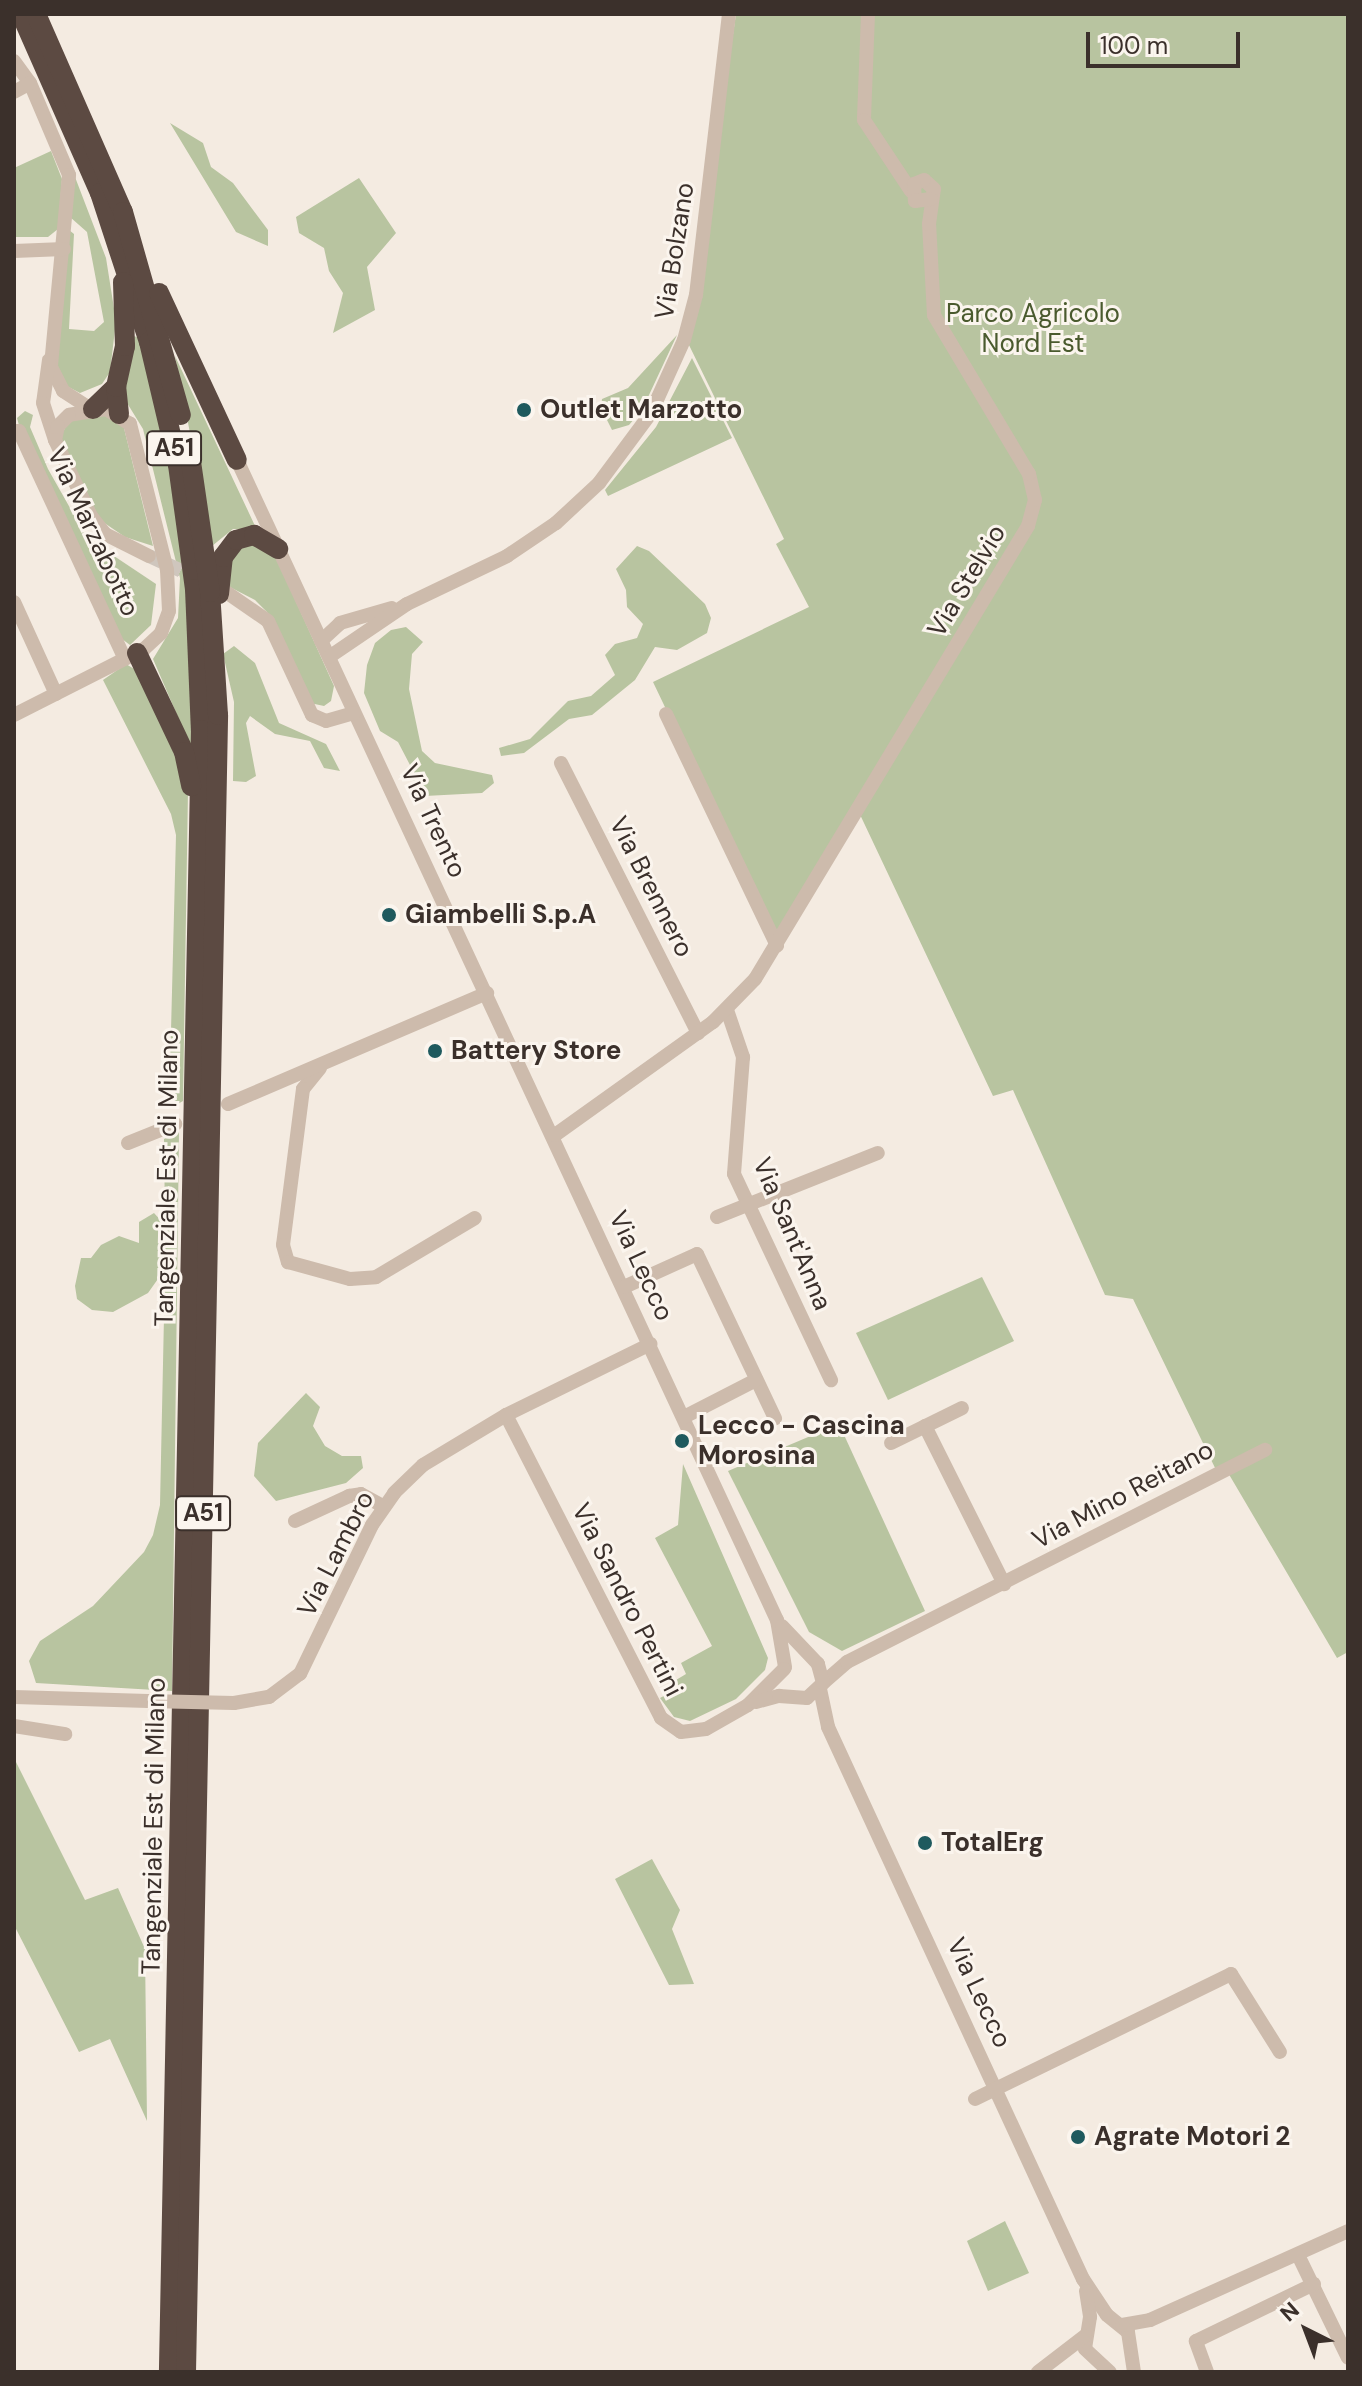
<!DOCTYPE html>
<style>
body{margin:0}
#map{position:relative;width:1362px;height:2386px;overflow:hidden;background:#f4ebe1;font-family:"DM Sans",sans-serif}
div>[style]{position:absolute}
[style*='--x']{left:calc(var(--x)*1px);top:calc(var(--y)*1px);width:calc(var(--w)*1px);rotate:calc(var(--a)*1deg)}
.green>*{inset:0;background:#b8c4a0}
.minor-tunnel>*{height:14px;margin-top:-7px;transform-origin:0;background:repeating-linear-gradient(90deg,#cfc6bd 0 14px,transparent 0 21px)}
.minor>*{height:14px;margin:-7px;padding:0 7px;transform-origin:7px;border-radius:7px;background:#cdbbac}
.highway>*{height:20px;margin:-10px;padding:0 10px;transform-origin:10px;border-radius:10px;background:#5c4a42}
.minor-bridge>*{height:14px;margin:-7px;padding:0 7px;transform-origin:7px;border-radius:7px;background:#cdbbac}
.dots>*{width:22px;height:22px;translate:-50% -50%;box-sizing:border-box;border:4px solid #fbf5ee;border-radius:50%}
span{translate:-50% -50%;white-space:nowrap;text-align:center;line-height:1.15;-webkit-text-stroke:6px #fbf5ee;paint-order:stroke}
.shield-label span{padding:2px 6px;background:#fbf5ee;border:2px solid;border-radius:6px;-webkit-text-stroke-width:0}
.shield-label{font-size:24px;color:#3b302b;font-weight:700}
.street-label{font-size:26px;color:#3b302b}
.park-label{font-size:26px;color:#4a5a2e}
.poi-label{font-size:26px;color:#3b302b;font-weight:700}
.left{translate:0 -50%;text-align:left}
.frame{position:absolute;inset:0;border:16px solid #3b302b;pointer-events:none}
.north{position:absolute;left:1266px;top:2290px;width:80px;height:80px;-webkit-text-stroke:6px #fbf5ee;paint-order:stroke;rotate:318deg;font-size:22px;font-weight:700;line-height:32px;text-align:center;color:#3b302b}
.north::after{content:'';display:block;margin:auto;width:28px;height:36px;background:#3b302b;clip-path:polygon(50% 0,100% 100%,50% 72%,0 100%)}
.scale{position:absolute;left:1086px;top:32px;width:154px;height:36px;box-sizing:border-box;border:4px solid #3b302b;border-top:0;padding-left:10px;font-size:24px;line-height:28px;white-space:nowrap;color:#3b302b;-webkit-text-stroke:6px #fbf5ee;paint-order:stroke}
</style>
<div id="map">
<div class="green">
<div style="clip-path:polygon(736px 14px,1348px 14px,1348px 1652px,1337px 1658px,1227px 1471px,1218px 1474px,1133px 1299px,1105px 1295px,1013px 1090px,993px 1096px,855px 804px,779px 930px,771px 929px,653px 682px,809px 607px,776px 544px,784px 539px,688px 343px)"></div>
<div style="clip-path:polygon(170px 123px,203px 143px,211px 167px,233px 183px,268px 230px,268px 246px,236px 232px)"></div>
<div style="clip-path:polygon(51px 151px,62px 179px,58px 229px,48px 237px,14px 237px,14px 168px)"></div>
<div style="clip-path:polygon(75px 177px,106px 258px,116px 321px,110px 372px,102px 384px,80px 393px,59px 382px,55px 356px,69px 230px,74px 234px,69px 329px,94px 331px,104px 322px,87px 232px,70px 217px)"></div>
<div style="clip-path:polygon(359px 178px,396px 233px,367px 267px,375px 310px,333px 333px,343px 293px,329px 271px,324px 248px,299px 233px,296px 217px)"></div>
<div style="clip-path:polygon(677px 335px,642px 410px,629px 425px,612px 430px,601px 408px,602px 399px,628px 388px)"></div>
<div style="clip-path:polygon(134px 336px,144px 340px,187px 543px,196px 759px,153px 659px,178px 618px,180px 578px,143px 429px,124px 398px)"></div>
<div style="clip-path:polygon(175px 356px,257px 530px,233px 529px,212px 546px)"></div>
<div style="clip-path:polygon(692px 358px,732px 438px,608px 496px,605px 490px,656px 427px)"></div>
<div style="clip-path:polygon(25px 411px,33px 415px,30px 427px,48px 469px,87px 538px,156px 584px,151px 625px,130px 645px,122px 639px,20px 429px,17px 418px)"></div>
<div style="clip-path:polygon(105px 414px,123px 424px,153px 546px,125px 537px,100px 520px,60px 437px,69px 421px)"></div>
<div style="clip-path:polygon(244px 539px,275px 555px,334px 686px,331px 701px,324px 706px,310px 703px,267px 612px,255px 600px,222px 583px,222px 568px)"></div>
<div style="clip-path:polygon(637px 546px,649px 551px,705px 604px,711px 618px,707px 633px,677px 650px,655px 647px,635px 680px,592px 715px,569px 719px,524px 753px,501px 756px,499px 748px,530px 739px,568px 701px,591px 696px,615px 675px,605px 655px,615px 644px,637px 638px,643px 624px,627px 607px,626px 590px,616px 569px)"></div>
<div style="clip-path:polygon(406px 627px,423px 642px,412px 654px,409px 689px,422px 751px,435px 763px,492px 775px,494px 783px,482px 793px,425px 796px,421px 784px,410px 779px,410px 765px,398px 742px,380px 731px,364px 693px,367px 665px,375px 643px,391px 630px)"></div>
<div style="clip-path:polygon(234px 646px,255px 663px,279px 723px,326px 744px,340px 771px,324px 768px,310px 741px,275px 734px,250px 716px,246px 723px,256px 776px,246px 782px,233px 781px,234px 702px,223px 654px)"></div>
<div style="clip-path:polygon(126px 664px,144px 675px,188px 791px,183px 1101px,169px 1109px,176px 835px,171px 814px,103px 680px)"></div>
<div style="clip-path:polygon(179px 1132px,172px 1691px,36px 1683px,29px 1661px,40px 1641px,93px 1606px,144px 1552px,153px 1535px,160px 1505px,165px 1269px,148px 1293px,113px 1312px,92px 1310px,77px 1299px,75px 1286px,81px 1258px,91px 1258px,101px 1245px,119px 1236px,139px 1243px,139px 1222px,154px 1213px,165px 1225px,164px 1139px)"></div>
<div style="clip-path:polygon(982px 1277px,1014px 1341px,888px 1400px,856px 1333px)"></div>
<div style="clip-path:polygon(306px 1393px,320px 1407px,313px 1426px,325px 1446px,342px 1456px,361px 1456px,363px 1468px,346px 1483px,276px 1501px,254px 1476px,258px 1443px)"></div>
<div style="clip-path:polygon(839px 1424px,925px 1611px,842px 1651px,809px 1632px,728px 1471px)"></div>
<div style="clip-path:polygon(683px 1464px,768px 1658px,765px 1670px,736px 1699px,690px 1721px,674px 1717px,660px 1698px,679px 1688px,676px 1680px,686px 1674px,681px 1663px,712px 1646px,655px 1538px,678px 1525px)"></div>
<div style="clip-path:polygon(14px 1758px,85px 1900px,118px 1888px,145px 1949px,147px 2121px,110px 2039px,79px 2052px,14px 1925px)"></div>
<div style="clip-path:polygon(652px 1859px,680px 1910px,672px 1929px,694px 1984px,669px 1985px,615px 1879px)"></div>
<div style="clip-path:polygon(1005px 2221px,1029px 2273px,988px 2291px,967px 2241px)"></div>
</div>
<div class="minor-tunnel">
<div style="--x:149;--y:556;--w:55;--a:24.7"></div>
</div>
<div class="minor">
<div style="--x:868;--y:14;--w:106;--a:92.2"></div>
<div style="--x:864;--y:120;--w:85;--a:56.5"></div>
<div style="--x:14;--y:61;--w:27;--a:54"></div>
<div style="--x:30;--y:83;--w:100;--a:67"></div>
<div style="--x:69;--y:175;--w:193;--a:95.4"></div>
<div style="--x:51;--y:367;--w:27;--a:63"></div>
<div style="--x:63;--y:391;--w:33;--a:33"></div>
<div style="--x:14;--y:92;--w:18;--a:-29"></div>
<div style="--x:14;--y:251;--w:50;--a:-2.3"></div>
<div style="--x:49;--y:360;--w:43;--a:97.9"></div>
<div style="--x:43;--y:403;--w:39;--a:72"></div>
<div style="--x:14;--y:431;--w:5;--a:0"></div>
<div style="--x:19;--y:431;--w:251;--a:65.1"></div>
<div style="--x:237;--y:460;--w:1280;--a:65.04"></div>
<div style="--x:777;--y:1620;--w:48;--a:80.3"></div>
<div style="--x:226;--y:592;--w:51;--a:34.6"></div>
<div style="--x:268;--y:621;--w:104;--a:64.9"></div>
<div style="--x:312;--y:715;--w:15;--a:23"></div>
<div style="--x:326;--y:721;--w:29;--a:-16"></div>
<div style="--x:14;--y:602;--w:101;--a:65.5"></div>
<div style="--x:321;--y:641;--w:26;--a:-43"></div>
<div style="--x:340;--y:623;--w:54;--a:-16.1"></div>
<div style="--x:329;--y:657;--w:94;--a:-34.2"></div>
<div style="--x:407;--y:604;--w:111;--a:-25.6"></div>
<div style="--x:507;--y:556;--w:59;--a:-34"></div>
<div style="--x:556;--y:523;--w:59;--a:-42.9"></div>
<div style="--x:599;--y:483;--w:87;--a:-53.4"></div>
<div style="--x:651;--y:413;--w:80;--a:-65.7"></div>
<div style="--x:684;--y:340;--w:47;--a:-75.1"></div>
<div style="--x:696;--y:295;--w:283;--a:-83.3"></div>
<div style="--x:666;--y:714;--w:257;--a:64.4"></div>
<div style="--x:14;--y:715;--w:146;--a:-26.9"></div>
<div style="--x:144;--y:649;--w:23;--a:-43"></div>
<div style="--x:161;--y:633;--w:23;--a:-70"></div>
<div style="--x:169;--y:611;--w:41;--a:-92.8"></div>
<div style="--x:167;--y:570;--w:151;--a:-104.2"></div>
<div style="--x:130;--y:424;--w:28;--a:-148"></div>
<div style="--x:106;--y:409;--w:37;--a:171"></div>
<div style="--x:69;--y:415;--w:16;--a:135"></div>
<div style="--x:58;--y:426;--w:14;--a:102"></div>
<div style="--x:55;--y:440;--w:84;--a:64.7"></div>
<div style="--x:91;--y:516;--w:23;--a:52"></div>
<div style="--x:105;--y:534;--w:49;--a:26.6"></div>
<div style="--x:561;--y:763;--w:303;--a:63.1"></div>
<div style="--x:727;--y:1010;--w:50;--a:71.2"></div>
<div style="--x:743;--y:1057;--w:117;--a:94.4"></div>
<div style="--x:734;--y:1174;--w:228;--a:64.8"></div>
<div style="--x:320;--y:1068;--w:27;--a:129"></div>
<div style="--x:303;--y:1089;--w:157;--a:97.3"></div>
<div style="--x:283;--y:1245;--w:18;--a:74"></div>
<div style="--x:288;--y:1262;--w:64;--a:15.3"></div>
<div style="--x:350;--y:1279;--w:26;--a:-4"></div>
<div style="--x:376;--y:1277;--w:115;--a:-30.8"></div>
<div style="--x:228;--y:1104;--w:282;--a:-23.2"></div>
<div style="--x:555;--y:1135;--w:194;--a:-35.6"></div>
<div style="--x:713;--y:1022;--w:60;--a:-45.7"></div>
<div style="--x:755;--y:979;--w:529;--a:-58.92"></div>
<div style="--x:1028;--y:526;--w:27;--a:-75"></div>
<div style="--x:1035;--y:500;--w:27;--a:-103"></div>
<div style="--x:1029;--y:474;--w:185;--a:-120.9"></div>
<div style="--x:934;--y:315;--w:91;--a:-93.1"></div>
<div style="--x:929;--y:224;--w:35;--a:-82"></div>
<div style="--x:934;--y:189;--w:13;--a:-138"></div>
<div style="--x:924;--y:180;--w:11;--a:158"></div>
<div style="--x:914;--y:184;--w:17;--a:87"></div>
<div style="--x:915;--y:201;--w:16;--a:-7"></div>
<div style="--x:128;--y:1143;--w:51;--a:-22"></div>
<div style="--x:717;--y:1217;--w:173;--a:-21.7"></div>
<div style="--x:624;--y:1287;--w:80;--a:-24.3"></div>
<div style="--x:697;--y:1254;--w:182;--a:64.6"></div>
<div style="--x:506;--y:1415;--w:340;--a:62.9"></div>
<div style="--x:661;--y:1718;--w:24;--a:35"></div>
<div style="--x:681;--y:1732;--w:25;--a:-7"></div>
<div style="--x:706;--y:1729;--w:48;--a:-29.7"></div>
<div style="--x:748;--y:1705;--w:51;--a:-45"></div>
<div style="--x:684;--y:1417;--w:81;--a:-27.2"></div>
<div style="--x:925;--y:1426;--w:177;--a:63.4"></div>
<div style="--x:891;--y:1443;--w:79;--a:-26.2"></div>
<div style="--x:295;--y:1521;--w:60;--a:-24.8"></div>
<div style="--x:349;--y:1496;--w:12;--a:-9"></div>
<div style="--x:361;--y:1494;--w:25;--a:29"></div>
<div style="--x:823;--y:1683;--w:32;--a:-41"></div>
<div style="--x:847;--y:1662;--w:469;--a:-26.9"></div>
<div style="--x:820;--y:1689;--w:39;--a:78"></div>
<div style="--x:828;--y:1727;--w:608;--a:65.21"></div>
<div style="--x:1083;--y:2279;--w:43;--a:56.3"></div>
<div style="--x:1107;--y:2315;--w:27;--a:39"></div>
<div style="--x:1128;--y:2332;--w:40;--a:81.5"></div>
<div style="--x:14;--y:1697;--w:134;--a:1.7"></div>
<div style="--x:756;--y:1702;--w:24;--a:-15"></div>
<div style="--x:779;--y:1696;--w:28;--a:4"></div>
<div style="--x:807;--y:1698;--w:22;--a:-43"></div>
<div style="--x:823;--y:1683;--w:20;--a:-105"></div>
<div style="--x:818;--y:1664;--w:52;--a:-133.5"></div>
<div style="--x:234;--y:1703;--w:36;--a:-10"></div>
<div style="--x:269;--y:1697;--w:39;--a:-37"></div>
<div style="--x:300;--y:1674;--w:165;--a:-64.2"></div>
<div style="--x:372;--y:1525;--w:39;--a:-55"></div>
<div style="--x:394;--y:1493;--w:40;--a:-44"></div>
<div style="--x:423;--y:1465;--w:97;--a:-31.1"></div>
<div style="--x:506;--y:1415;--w:161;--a:-26.2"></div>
<div style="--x:14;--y:1726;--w:52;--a:8.9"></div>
<div style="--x:975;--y:2099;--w:285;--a:-26"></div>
<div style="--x:1231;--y:1974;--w:92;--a:57.9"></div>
<div style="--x:1298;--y:2255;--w:114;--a:64.1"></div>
<div style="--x:1086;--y:2291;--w:26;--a:81"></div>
<div style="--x:1090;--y:2317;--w:32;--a:99"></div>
<div style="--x:1085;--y:2349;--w:34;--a:43"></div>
<div style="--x:1122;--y:2325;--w:28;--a:-10"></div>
<div style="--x:1150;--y:2320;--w:217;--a:-24.2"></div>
<div style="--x:1038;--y:2372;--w:59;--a:-37.5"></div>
<div style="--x:1207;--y:2372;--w:33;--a:-110"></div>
<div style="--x:1196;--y:2341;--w:131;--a:-25.8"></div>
</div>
<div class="highway">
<div style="--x:21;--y:14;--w:196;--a:66.2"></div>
<div style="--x:100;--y:193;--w:157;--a:71.8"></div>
<div style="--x:149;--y:342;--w:126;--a:76.7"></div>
<div style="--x:178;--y:465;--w:125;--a:82.2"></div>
<div style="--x:195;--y:589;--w:141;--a:87.6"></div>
<div style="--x:201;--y:730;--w:1642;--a:91.12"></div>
<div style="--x:36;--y:14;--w:216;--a:66.3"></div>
<div style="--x:123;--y:212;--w:211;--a:74.1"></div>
<div style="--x:159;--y:293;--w:184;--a:65"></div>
<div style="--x:93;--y:409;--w:32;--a:-44"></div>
<div style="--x:119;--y:414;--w:27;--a:-96"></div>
<div style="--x:116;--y:387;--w:42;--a:-77.6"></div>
<div style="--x:125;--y:346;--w:64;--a:-91.8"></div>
<div style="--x:219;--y:594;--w:37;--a:-84"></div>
<div style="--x:223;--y:557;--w:21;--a:-53"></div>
<div style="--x:236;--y:540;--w:19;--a:-16"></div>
<div style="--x:254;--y:535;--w:28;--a:30"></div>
<div style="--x:137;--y:653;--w:110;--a:64.6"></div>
<div style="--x:184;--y:752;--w:35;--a:78"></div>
<div style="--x:186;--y:2372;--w:1657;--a:-88.89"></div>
<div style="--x:218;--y:715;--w:123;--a:-93.7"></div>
<div style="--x:210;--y:592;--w:131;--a:-98.3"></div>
</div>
<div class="minor-bridge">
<div style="--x:148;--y:1701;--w:86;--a:1.3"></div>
</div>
<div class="dots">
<div style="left:524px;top:410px;background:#1f5a5e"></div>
<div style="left:389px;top:915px;background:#1f5a5e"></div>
<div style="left:435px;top:1051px;background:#1f5a5e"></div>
<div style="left:682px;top:1441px;background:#1f5a5e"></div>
<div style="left:925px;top:1843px;background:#1f5a5e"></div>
<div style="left:1078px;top:2137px;background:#1f5a5e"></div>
</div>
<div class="shield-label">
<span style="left:174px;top:448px">A51</span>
<span style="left:203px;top:1513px">A51</span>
</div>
<div class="street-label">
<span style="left:675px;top:251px;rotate:-81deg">Via Bolzano</span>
<span style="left:93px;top:532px;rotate:65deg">Via Marzabotto</span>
<span style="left:967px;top:581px;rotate:-59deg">Via Stelvio</span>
<span style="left:433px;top:821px;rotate:65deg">Via Trento</span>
<span style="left:651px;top:887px;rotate:63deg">Via Brennero</span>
<span style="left:167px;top:1178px;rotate:-89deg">Tangenziale Est di Milano</span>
<span style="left:792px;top:1234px;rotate:67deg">Via Sant'Anna</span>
<span style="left:641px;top:1266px;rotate:65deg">Via Lecco</span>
<span style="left:1123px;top:1495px;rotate:-28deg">Via Mino Reitano</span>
<span style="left:336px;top:1554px;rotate:-63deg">Via Lambro</span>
<span style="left:627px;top:1600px;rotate:63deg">Via Sandro Pertini</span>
<span style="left:154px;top:1826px;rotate:-89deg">Tangenziale Est di Milano</span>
<span style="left:979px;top:1993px;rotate:65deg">Via Lecco</span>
</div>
<div class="park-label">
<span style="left:1033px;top:329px">Parco Agricolo<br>Nord Est</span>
</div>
<div class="poi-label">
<span class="left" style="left:540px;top:410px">Outlet Marzotto</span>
<span class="left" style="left:405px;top:915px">Giambelli S.p.A</span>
<span class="left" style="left:451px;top:1051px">Battery Store</span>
<span class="left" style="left:698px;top:1441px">Lecco - Cascina<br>Morosina</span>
<span class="left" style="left:941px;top:1843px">TotalErg</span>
<span class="left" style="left:1094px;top:2137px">Agrate Motori 2</span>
</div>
<div class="frame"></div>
<div class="north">N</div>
<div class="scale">100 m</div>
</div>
